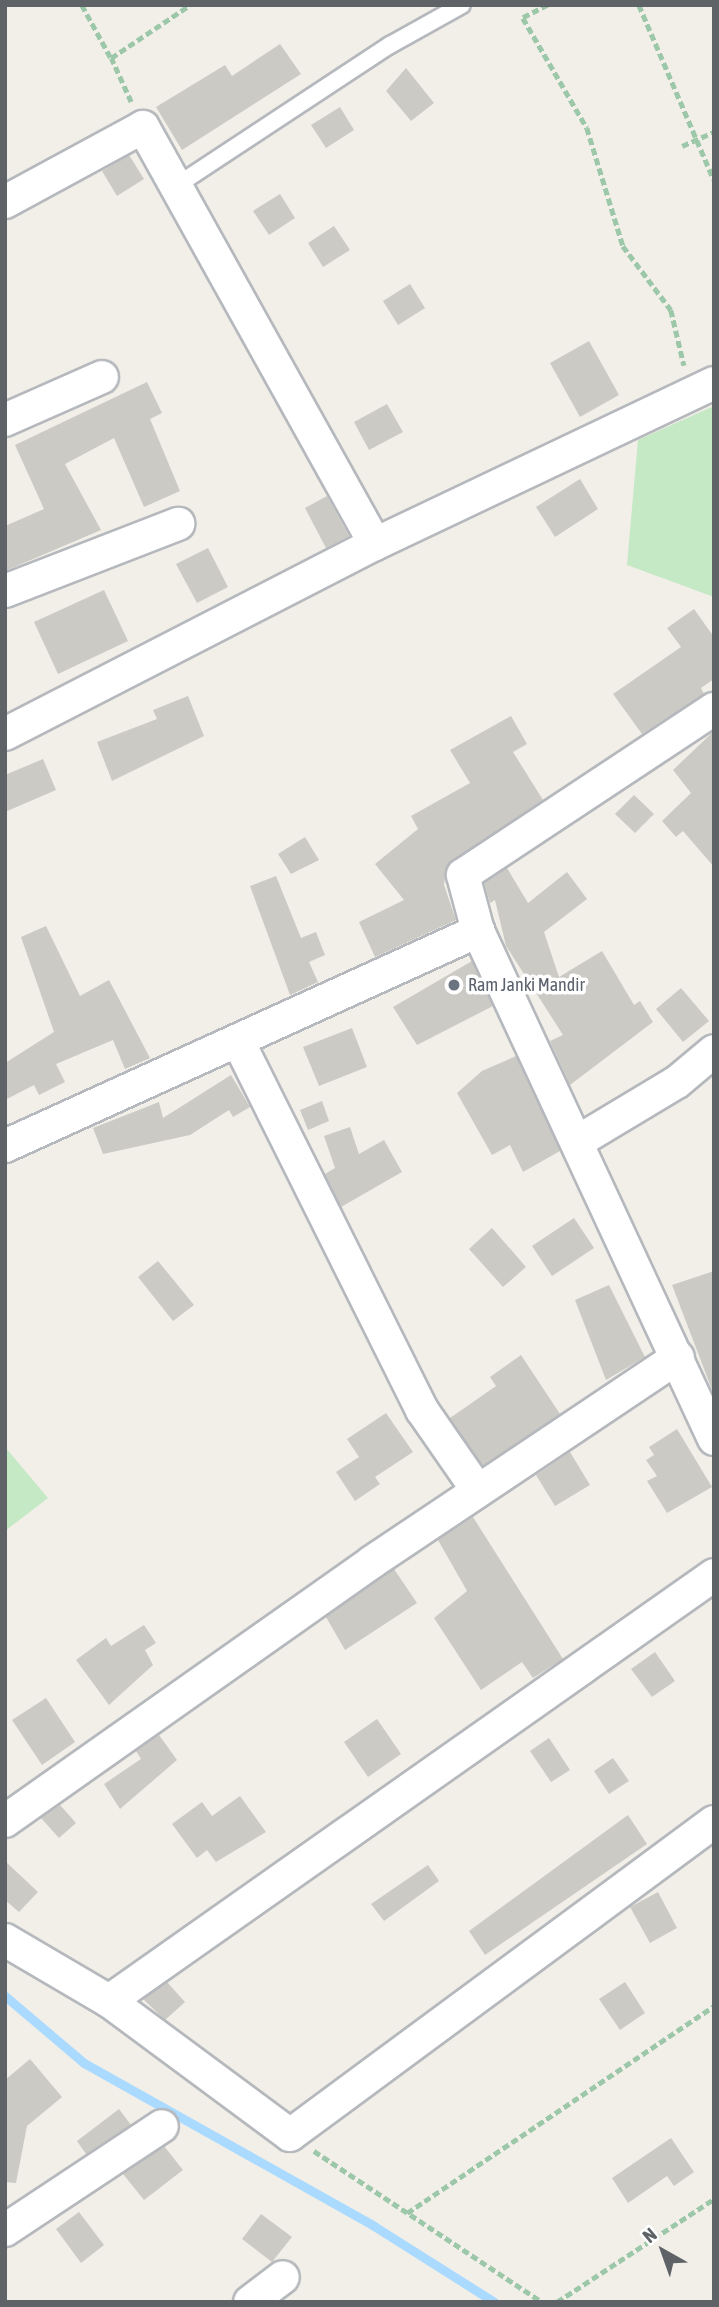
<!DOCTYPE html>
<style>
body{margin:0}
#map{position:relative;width:719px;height:2307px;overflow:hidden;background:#f1efe8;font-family:"Asap Condensed",sans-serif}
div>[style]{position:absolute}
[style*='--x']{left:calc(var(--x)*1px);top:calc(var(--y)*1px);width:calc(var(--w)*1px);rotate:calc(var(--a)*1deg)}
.green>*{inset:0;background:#c5e8c5}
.stream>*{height:9px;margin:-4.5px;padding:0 4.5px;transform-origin:4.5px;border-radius:4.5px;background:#aadaff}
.building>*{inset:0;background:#cccac5}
.path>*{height:4.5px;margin-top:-2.25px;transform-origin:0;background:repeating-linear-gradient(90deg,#9cc7a9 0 7px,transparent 0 10.5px)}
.roads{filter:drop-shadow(2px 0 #b5b8bc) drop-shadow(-2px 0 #b5b8bc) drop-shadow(0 2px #b5b8bc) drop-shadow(0 -2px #b5b8bc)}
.service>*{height:16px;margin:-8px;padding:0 8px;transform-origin:8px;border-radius:8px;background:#fff}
.minor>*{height:32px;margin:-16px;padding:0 16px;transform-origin:16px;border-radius:16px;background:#fff}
.dots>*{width:19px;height:19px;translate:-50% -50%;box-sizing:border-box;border:4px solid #fff;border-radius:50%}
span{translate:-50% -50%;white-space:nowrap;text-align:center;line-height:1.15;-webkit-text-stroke:7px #fff;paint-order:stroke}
.worship-label{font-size:18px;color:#5b616d}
.left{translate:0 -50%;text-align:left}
.frame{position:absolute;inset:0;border:7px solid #5f6368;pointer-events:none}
.north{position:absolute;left:628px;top:2216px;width:70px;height:70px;-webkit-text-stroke:5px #fff;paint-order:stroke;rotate:320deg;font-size:19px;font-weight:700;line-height:28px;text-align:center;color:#5f6368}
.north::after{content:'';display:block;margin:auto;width:24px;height:32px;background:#5f6368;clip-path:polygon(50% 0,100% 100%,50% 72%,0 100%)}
</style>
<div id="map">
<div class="green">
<div style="clip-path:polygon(714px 406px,714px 597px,627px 565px,638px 440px)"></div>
<div style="clip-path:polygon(5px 1447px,48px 1498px,5px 1531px)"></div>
</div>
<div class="stream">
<div style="--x:5;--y:1996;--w:104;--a:40.3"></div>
<div style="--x:84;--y:2063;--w:333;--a:29.3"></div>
<div style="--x:374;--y:2226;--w:142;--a:32.3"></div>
</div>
<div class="building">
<div style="clip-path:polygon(280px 44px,301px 74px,182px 150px,156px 107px,225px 65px,232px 76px)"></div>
<div style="clip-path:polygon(406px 68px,434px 103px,411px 121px,386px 91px)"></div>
<div style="clip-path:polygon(340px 107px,354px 130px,326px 148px,311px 125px)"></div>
<div style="clip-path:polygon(129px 155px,144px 179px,117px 196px,102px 171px)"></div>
<div style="clip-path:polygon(280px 194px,295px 218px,269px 235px,253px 211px)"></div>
<div style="clip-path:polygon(334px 226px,350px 250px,323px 267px,308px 243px)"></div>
<div style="clip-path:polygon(410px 284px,425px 308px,398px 325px,383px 301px)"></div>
<div style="clip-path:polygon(589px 341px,619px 395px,580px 417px,550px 363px)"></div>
<div style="clip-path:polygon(147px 382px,162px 413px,150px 419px,180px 491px,144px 507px,114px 438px,65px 464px,101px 530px,5px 571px,5px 526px,44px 509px,15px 445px)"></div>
<div style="clip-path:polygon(387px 404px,403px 432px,369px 450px,354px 422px)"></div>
<div style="clip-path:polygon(580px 479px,598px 509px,555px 537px,536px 507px)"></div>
<div style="clip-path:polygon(327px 496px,349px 536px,326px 548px,305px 508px)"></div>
<div style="clip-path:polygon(208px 548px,228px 587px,197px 603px,176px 564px)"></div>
<div style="clip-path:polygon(104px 590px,128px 641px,58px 674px,34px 622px)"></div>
<div style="clip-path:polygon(694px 609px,714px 637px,714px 679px,701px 688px,704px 694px,642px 734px,613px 694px,681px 647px,667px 628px)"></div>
<div style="clip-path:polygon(188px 696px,204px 736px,112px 781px,97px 742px,157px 719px,153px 710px)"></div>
<div style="clip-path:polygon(511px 716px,527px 744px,513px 752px,543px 800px,446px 868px,444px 885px,456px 920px,375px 957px,359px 922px,404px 900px,375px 864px,418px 829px,411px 816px,470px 783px,450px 750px)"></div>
<div style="clip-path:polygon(714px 731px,714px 867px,683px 831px,676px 837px,662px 821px,691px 793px,673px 770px)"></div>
<div style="clip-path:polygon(43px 759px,56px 790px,5px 812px,5px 775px)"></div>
<div style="clip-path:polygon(634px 795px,654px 814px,635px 833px,615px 814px)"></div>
<div style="clip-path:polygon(305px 837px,319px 860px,291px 874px,278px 854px)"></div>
<div style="clip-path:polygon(507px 868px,528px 903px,567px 872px,587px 899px,544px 932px,559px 977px,602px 951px,634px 1005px,640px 1001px,653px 1022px,570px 1085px,550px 1041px,563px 1035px,506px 946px,495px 900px,490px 903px,484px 883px)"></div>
<div style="clip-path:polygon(276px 876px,301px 938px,316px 932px,325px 955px,309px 962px,318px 982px,290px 995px,250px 886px)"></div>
<div style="clip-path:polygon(46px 926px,80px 996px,109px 980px,150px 1058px,125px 1069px,113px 1040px,56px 1064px,65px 1082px,39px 1095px,34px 1085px,5px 1100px,5px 1063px,54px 1032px,21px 937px)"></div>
<div style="clip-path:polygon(472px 961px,493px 1006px,417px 1045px,393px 1007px)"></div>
<div style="clip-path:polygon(681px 988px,709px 1021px,683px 1042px,656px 1009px)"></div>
<div style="clip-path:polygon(352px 1028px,367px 1067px,319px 1086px,303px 1047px)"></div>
<div style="clip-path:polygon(516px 1056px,560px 1151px,523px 1172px,510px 1145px,492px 1155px,457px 1093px,482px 1071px)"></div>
<div style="clip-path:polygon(231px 1075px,250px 1107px,233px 1117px,229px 1110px,190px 1135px,103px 1154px,93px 1128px,159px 1102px,163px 1118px)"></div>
<div style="clip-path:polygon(322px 1101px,329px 1121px,308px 1130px,300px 1110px)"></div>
<div style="clip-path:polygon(350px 1127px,359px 1154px,384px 1140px,402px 1172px,341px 1207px,325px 1174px,335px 1168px,324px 1136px)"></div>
<div style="clip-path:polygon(574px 1218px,594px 1248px,552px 1276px,532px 1246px)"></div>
<div style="clip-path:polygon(492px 1228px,526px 1267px,503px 1287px,469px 1249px)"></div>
<div style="clip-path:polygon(158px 1261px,194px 1305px,173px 1321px,138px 1277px)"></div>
<div style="clip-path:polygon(714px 1271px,714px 1395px,672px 1285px)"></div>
<div style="clip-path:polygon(609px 1285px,645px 1357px,606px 1380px,575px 1300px)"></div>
<div style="clip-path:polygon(521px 1355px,560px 1414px,483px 1466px,450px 1418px,496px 1386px,490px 1377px)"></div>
<div style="clip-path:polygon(386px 1413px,413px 1452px,375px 1477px,380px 1484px,355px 1501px,336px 1472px,359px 1457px,347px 1439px)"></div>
<div style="clip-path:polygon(677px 1429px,712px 1487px,667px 1513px,647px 1481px,657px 1476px,646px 1460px,654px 1455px,649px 1447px)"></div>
<div style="clip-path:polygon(570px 1452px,590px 1485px,555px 1506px,536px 1475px)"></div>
<div style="clip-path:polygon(473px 1517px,563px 1659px,533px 1678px,522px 1662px,481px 1690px,434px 1618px,467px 1591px,438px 1540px)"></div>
<div style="clip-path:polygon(394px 1569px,417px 1603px,345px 1650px,326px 1617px)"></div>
<div style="clip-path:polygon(144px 1625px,156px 1643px,145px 1650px,153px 1665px,109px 1705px,76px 1660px,106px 1638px,111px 1646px)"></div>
<div style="clip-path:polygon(655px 1652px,675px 1681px,652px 1697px,631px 1669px)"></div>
<div style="clip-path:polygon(46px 1698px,75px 1742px,42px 1765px,12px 1720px)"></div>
<div style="clip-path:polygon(377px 1719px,401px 1754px,368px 1777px,344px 1742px)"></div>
<div style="clip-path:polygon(159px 1735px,177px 1760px,120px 1809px,104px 1784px,141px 1759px,136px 1751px)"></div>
<div style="clip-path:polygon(549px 1738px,570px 1770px,551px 1782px,530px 1751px)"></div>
<div style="clip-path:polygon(613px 1758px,629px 1781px,609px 1794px,594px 1771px)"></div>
<div style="clip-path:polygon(240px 1796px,266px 1832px,216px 1862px,207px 1850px,197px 1858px,172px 1824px,202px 1802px,212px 1816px)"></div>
<div style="clip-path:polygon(60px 1805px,76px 1823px,59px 1838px,41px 1818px)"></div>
<div style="clip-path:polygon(628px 1815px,647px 1844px,485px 1955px,469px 1931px)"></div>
<div style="clip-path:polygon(5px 1861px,38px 1892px,19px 1912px,5px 1900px)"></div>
<div style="clip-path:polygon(428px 1865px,439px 1881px,384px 1921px,371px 1904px)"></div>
<div style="clip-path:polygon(658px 1892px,677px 1928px,650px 1943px,630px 1907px)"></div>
<div style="clip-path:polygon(167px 1982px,185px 2002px,165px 2020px,143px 1999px)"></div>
<div style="clip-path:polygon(625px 1982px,645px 2013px,620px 2030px,599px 1999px)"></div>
<div style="clip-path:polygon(30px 2059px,62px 2097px,27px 2126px,16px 2183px,5px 2182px,5px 2080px)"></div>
<div style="clip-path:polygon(119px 2109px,131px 2125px,86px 2154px,77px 2141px)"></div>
<div style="clip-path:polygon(671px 2138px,694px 2172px,674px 2186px,667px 2176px,628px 2203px,612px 2178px)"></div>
<div style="clip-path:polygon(164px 2146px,183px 2170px,144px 2200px,123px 2174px)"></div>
<div style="clip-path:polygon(79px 2212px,104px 2245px,81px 2263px,56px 2229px)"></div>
<div style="clip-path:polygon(261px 2214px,292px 2237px,272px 2262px,242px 2239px)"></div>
</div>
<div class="path">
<div style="--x:82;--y:5;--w:60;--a:61.3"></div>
<div style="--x:548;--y:5;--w:28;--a:153"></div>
<div style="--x:523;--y:18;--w:127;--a:59.8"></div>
<div style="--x:587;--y:128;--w:123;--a:73"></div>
<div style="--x:623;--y:246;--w:80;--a:53.1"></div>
<div style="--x:671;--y:310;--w:57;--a:76.7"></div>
<div style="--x:639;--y:5;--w:190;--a:66.8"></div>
<div style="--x:131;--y:102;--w:48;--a:-114.4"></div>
<div style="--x:111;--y:58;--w:95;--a:-33.9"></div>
<div style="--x:682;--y:146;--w:35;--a:-24"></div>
<div style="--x:314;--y:2151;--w:273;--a:33.5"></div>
<div style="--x:407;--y:2213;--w:370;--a:-34"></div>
<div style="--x:557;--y:2302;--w:188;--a:-33.3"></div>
</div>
<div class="roads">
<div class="service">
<div style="--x:176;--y:186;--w:256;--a:-33.4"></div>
<div style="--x:390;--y:45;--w:82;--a:-29.1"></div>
</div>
<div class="minor">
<div style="--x:5;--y:202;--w:157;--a:-28.5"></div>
<div style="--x:143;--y:127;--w:477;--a:60.9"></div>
<div style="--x:5;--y:420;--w:106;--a:-23.9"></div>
<div style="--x:5;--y:591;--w:186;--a:-21.2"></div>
<div style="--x:5;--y:734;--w:416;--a:-27.2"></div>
<div style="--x:375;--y:544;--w:375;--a:-25.4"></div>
<div style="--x:478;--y:931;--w:560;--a:65.08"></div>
<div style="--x:239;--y:1043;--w:410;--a:63.5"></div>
<div style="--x:422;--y:1410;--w:98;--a:55.3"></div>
<div style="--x:577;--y:1142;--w:117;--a:-31"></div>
<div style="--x:677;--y:1082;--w:48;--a:-40"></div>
<div style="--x:5;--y:1146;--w:520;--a:-24.44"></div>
<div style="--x:478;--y:931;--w:58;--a:-105"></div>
<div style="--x:463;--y:875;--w:301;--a:-33.5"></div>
<div style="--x:5;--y:1821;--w:449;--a:-35.2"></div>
<div style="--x:372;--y:1562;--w:368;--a:-33.8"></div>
<div style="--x:5;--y:1940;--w:121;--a:30.4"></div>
<div style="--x:109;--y:2001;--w:225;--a:36.5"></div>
<div style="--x:290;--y:2135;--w:527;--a:-36.44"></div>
<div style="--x:109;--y:2001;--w:740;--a:-35.15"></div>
<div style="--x:5;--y:2230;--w:188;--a:-33.5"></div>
<div style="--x:250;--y:2302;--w:41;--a:-37.1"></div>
</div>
</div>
<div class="dots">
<div style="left:454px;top:985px;background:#6b7280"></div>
</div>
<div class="worship-label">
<span class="left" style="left:468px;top:985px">Ram Janki Mandir</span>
</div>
<div class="frame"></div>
<div class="north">N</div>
</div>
